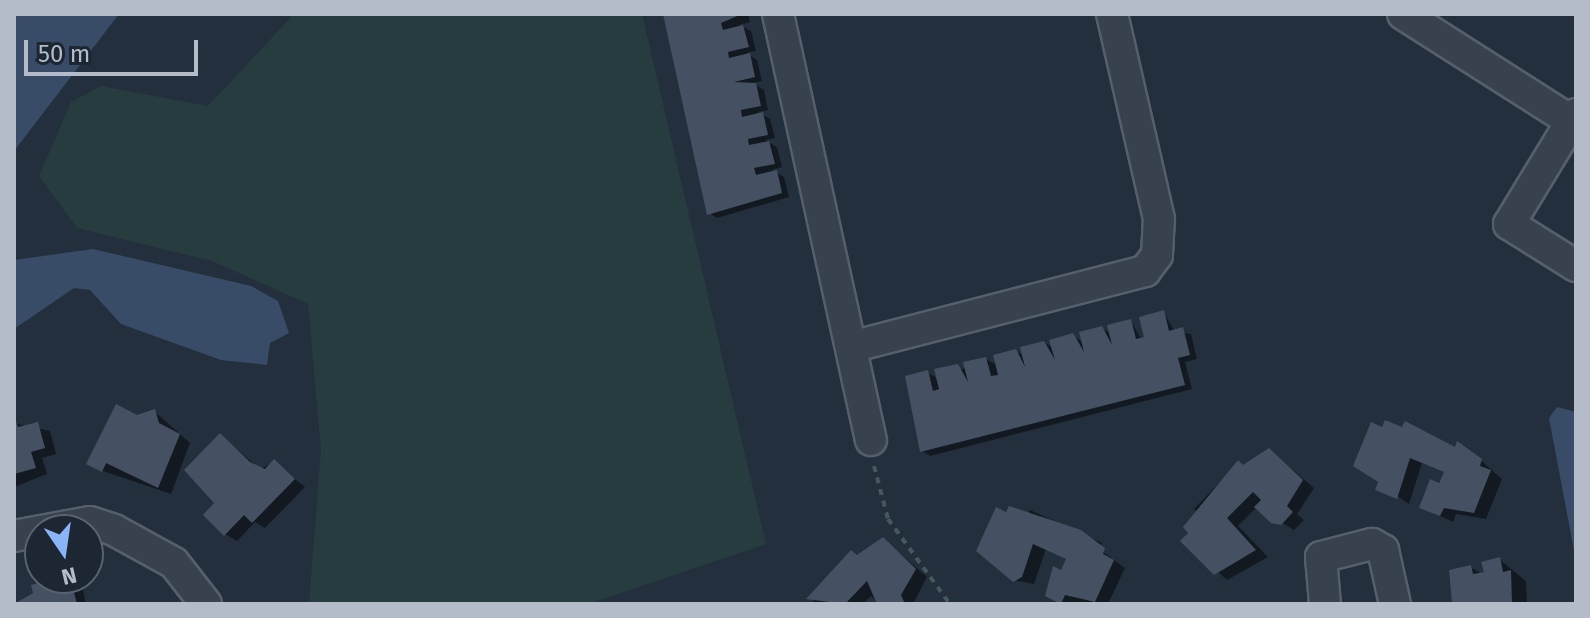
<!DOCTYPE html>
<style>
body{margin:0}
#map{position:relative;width:1590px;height:618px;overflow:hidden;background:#242f3e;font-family:"Fira Sans",sans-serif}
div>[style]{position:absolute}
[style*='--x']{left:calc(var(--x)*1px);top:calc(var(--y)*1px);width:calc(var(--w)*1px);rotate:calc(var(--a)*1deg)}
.green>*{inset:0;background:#263c3f}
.water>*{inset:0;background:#394c67}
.shadow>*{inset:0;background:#0007}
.building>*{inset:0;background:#455162}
.path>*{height:4px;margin-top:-2px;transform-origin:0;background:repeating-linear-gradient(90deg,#44595c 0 6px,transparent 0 12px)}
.roads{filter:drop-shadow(2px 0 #565f6c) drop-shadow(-2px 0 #565f6c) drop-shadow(0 2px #565f6c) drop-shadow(0 -2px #565f6c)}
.minor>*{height:30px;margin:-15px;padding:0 15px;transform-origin:15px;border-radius:15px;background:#38414e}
span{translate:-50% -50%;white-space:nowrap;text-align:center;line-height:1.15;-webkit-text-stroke:6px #1d2633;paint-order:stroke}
.frame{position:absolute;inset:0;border:16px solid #b4bcc9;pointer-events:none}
.north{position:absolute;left:24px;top:514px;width:80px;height:80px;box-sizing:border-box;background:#1d2633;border:2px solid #59626f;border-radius:50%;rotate:167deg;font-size:22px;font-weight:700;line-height:32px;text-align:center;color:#b4bcc9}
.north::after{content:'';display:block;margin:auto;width:28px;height:36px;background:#8ab4f8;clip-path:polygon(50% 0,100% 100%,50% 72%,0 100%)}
.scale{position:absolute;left:24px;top:40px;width:174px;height:36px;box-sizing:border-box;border:4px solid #b4bcc9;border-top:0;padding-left:10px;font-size:24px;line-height:28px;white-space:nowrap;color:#b4bcc9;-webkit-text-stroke:6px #1d2633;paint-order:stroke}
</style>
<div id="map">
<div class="green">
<div style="clip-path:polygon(294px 14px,642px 14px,766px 544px,588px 604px,309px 604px,321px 450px,308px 304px,212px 261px,77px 228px,39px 176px,71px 102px,101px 86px,208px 106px)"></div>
</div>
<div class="water">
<div style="clip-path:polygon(14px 14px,119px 14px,14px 151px)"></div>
<div style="clip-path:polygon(93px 249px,251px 286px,278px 301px,289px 333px,270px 343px,267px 365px,221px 360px,121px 324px,90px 290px,74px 288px,14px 329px,14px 260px)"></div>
<div style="clip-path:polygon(1557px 407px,1576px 412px,1576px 561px,1549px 418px)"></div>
</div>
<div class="shadow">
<div style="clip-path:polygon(665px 14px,748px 14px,750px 22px,739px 25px,751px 31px,756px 51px,746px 53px,757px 60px,762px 81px,753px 83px,764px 90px,768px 110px,758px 112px,770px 119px,775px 138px,765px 140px,777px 147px,782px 167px,772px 170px,784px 177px,789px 197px,717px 218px,709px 213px)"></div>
<div style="clip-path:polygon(1164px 313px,1175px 332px,1191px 334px,1197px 359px,1185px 362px,1192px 389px,930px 456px,922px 451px,928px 373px,939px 379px,986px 359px,997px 365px,1015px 351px,1025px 356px,1044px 343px,1054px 348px,1073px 336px,1083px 342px,1102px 329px,1112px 334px,1131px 321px,1142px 340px)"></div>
<div style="clip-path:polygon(154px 411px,190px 443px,171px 494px,100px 470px,137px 417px)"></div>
<div style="clip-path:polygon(14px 423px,50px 431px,56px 454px,42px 458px,47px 474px,14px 487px)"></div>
<div style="clip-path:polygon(220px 435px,260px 469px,274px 462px,305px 487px,265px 528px,255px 522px,237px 541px,225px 534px,217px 503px)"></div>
<div style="clip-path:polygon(1269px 450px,1314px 488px,1297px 514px,1304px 520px,1294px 530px,1257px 507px,1238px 526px,1268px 557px,1227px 580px,1183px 541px,1199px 514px,1194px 509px,1238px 463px,1244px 467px)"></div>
<div style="clip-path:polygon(1456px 450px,1470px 451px,1502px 479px,1486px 519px,1456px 514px,1453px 522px,1421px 507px,1446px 472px,1422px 463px,1409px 504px,1355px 466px)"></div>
<div style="clip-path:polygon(997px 510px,1028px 515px,1030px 510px,1102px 543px,1099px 549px,1125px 568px,1108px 604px,1063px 604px,1047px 595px,1068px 559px,1046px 549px,1034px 584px,1014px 580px)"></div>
<div style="clip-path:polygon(883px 539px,927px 577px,913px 604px,880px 604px,871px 596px,863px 604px,811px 604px,852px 553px,858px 556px)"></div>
<div style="clip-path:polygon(1500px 560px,1526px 581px,1527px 604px,1458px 604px,1451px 572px,1470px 567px,1482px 574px)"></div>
<div style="clip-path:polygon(71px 583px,83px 590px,86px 604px,14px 604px)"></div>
</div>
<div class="building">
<div style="clip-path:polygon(663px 14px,742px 14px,721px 23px,723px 30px,743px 25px,749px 47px,728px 52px,729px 58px,750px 53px,755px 77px,734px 82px,756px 83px,761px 106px,741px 110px,742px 117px,763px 112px,768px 135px,748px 139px,749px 145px,769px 141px,775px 164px,754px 168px,756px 175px,777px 170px,782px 193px,707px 215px)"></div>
<div style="clip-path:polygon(1164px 310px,1169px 331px,1183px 327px,1190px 355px,1178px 358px,1185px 385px,920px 452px,905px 376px,928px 370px,933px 391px,939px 389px,934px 369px,958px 364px,968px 382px,963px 362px,986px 357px,991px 376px,998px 375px,993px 355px,1016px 349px,1025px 367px,1020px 347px,1044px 341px,1055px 360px,1049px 340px,1073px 333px,1084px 352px,1079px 332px,1102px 326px,1112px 345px,1107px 325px,1131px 319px,1136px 339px,1144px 337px,1139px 317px)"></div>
<div style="clip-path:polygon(116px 404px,137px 415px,155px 409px,159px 423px,180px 434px,158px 488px,106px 463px,102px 472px,86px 464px)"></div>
<div style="clip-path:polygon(14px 415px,18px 427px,38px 422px,45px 448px,31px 452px,36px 468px,14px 474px)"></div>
<div style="clip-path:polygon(1385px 420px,1402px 427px,1405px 421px,1455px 447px,1457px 441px,1482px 459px,1480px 466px,1491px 470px,1474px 513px,1444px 508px,1440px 516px,1419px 508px,1430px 479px,1439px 483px,1444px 472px,1410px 458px,1397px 499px,1375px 490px,1378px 482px,1353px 466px,1371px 422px,1382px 427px)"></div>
<div style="clip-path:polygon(220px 433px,250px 462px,265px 469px,274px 459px,295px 479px,252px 523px,244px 515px,224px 536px,203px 515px,214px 503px,184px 470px)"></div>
<div style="clip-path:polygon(1269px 448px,1303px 480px,1287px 506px,1293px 512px,1281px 525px,1271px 523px,1254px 507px,1261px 500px,1253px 492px,1227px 518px,1256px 550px,1214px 575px,1180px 541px,1188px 533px,1183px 527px,1238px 460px,1243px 465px)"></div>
<div style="clip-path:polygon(1009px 506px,1081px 530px,1105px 548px,1103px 554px,1114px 560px,1095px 602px,1065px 595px,1061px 604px,1045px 596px,1053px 566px,1061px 570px,1066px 559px,1033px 544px,1022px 577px,1013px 582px,976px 551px,996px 507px,1006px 512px)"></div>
<div style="clip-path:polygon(883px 537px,916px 569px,901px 595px,905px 604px,877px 604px,867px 581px,845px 604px,806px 599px,851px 550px,857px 555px)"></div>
<div style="clip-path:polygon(1500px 557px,1503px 572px,1511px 570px,1512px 604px,1452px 603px,1449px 570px,1471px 565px,1473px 574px,1484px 572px,1481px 562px)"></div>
<div style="clip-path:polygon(59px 578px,71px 581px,77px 604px,14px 604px,33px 593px,31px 585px)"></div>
</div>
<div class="path">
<div style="--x:874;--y:466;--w:55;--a:75.2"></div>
<div style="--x:888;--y:519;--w:105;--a:53.9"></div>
</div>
<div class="roads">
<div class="minor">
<div style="--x:778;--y:14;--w:436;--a:77.7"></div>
<div style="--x:1403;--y:14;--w:199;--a:32.5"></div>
<div style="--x:1576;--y:114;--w:129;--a:121.3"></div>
<div style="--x:1509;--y:224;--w:79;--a:32.1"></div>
<div style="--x:851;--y:347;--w:304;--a:-14.5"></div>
<div style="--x:1145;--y:271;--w:20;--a:-53"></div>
<div style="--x:1157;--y:255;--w:36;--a:-87"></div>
<div style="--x:1159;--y:219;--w:210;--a:-102.9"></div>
<div style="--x:14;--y:536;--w:77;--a:-10.4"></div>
<div style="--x:90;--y:522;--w:25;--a:18"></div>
<div style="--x:114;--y:530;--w:68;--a:28.8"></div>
<div style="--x:174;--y:563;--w:52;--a:52"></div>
<div style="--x:1325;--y:604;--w:47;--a:-94.9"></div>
<div style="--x:1321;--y:557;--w:53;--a:-14.3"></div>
<div style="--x:1372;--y:544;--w:13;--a:29"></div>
<div style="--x:1383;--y:550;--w:55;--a:77.5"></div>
</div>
</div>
<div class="frame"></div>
<div class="north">N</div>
<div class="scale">50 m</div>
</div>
